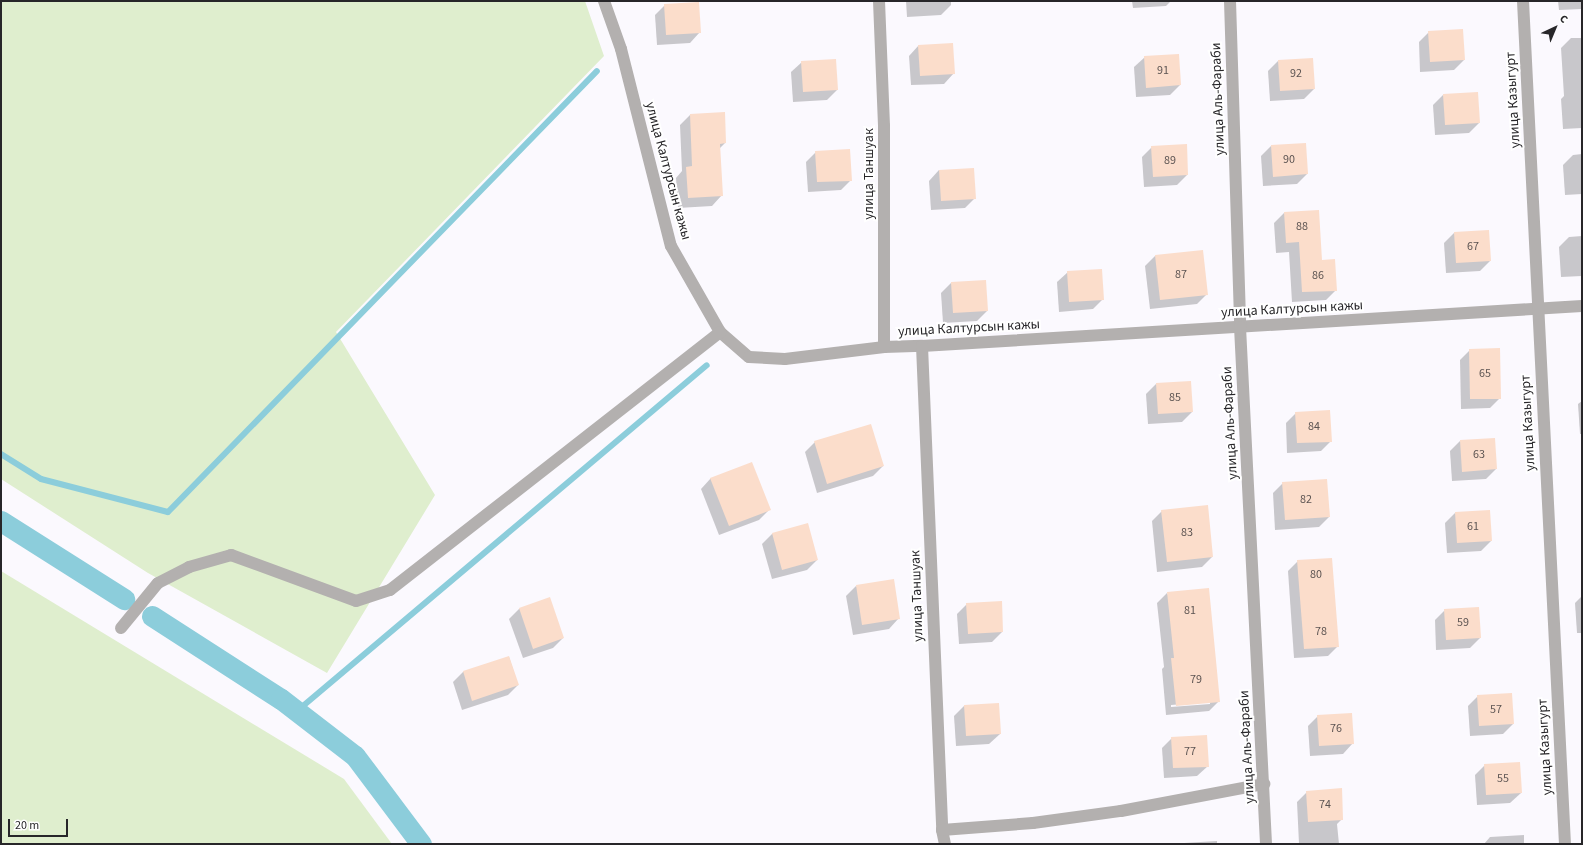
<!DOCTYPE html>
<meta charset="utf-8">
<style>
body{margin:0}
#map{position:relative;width:1583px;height:845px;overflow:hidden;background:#fbf9fe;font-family:"Source Sans 3",sans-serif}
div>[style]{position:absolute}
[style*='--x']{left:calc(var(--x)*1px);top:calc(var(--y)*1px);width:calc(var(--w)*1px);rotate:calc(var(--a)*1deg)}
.green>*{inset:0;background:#dfeece}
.shadow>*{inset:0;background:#0003}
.stream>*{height:6px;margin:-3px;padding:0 3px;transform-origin:3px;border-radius:3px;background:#8ccddb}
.canal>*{height:21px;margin:-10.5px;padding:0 10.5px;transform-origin:10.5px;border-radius:10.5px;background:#8ccddb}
.building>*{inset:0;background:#fbddcb}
.street>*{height:12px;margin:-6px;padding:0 6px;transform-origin:6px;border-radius:6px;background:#b3b0af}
span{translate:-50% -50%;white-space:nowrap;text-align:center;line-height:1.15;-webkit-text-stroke:4px #fff;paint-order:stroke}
.number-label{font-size:12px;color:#5c5452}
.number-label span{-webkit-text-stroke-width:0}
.street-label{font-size:14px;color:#272629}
.frame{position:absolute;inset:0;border:2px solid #272629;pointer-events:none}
.north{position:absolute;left:1535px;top:8px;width:40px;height:40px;-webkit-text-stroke:3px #fff;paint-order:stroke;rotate:44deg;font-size:11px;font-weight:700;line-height:16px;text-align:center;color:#272629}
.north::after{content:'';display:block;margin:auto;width:14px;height:18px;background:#272629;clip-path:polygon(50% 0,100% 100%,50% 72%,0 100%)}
.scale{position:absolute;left:8px;top:819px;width:60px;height:18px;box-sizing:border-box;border:2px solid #272629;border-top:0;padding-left:5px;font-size:12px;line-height:14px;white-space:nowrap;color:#272629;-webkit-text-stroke:3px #fff;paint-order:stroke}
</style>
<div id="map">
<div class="green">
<div style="clip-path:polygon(1px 1px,585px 1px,604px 56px,336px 332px,435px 495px,327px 673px,148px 573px,1px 479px)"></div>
<div style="clip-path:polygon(1px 571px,344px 779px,392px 844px,1px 844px)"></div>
</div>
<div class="shadow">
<div style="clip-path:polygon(906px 1px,951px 1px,951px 5px,941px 15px,907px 17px)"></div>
<div style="clip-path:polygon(1132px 1px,1171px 1px,1166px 6px,1133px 8px)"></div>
<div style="clip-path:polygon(1558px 1px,1582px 1px,1582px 9px,1559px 10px)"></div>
<div style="clip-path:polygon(665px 5px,700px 32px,690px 43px,657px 45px,655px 15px)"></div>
<div style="clip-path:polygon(1429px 32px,1464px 60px,1454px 70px,1420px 72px,1419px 42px)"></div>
<div style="clip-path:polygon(1571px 38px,1582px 38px,1582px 128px,1563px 129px,1561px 99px,1564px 96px,1561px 48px)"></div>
<div style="clip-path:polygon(919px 45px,954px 73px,944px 84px,911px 85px,909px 56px)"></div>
<div style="clip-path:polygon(1178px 55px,1180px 85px,1170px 95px,1136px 97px,1134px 67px,1145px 57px)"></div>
<div style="clip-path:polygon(1278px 61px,1314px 89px,1304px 99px,1270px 101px,1268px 71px)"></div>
<div style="clip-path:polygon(802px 62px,837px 90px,827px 100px,793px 102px,791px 72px)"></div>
<div style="clip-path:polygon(1443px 95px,1479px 123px,1469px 133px,1435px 135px,1433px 105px)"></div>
<div style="clip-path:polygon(724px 113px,725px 143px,719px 149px,722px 195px,712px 206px,678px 208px,676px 178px,682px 171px,680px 125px,690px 115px)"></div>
<div style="clip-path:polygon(1271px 146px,1307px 174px,1297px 184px,1263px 186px,1261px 156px)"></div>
<div style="clip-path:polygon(1152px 147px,1187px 175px,1177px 185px,1144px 187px,1142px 157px)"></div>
<div style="clip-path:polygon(816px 152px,851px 180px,841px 190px,808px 192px,806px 162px)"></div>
<div style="clip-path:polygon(1582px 154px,1582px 194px,1565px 195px,1563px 165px,1573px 155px)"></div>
<div style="clip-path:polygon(939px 170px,975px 198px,965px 208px,931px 210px,929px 181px)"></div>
<div style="clip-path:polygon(1318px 211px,1321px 261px,1336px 290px,1326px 300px,1292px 302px,1289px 252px,1276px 253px,1274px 223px,1284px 213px)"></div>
<div style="clip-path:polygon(1488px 231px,1490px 261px,1480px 271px,1446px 273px,1444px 243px,1454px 233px)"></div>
<div style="clip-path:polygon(1582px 236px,1582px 276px,1561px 277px,1559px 247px,1569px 237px)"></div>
<div style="clip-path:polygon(1202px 251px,1207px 294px,1197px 304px,1150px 309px,1145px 266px,1155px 256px)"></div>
<div style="clip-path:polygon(1068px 272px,1103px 299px,1093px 309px,1059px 312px,1057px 282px)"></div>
<div style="clip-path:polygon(951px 283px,987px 311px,977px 321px,943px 323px,941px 293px)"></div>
<div style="clip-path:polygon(1470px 350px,1500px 398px,1490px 408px,1461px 409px,1460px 360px)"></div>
<div style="clip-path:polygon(1156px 384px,1192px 412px,1182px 422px,1148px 424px,1146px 394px)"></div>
<div style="clip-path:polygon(1582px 401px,1582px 434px,1580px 434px,1578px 404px)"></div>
<div style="clip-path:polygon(1296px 413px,1331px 441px,1321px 451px,1287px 453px,1286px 423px)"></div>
<div style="clip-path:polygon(1460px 441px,1496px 469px,1486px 479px,1452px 481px,1450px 451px)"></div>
<div style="clip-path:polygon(815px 442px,883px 466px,873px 476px,817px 493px,805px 452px)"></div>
<div style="clip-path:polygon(711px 478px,769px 510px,759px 520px,719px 535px,701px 489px)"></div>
<div style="clip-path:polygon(1283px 483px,1329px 517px,1319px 527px,1275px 530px,1273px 493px)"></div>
<div style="clip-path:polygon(1582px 500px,1582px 531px,1581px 502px)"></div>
<div style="clip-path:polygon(1162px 511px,1212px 557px,1202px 567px,1157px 572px,1152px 521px)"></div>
<div style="clip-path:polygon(1455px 513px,1491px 541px,1481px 551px,1447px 553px,1445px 523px)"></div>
<div style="clip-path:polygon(807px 525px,817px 560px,807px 570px,772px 579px,762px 544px,772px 534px)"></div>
<div style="clip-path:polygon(1298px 561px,1338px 646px,1328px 656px,1294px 658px,1288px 571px)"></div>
<div style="clip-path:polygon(856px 586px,899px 618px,889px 629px,853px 635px,846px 596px)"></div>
<div style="clip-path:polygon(evenodd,1167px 593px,1219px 701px,1209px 711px,1166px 715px,1162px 669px,1164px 667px,1157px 603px,1167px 593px,1210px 702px,1210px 704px,1171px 707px,1171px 705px,1210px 702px)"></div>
<div style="clip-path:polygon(1582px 596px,1582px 633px,1577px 633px,1575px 603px)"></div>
<div style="clip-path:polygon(549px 599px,563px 638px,553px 648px,523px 658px,509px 619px,519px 609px)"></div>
<div style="clip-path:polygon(967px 604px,1002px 632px,992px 642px,959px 644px,957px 614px)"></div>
<div style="clip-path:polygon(1445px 610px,1480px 638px,1470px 648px,1436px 650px,1435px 620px)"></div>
<div style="clip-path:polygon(509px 657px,518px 685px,508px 695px,462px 710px,453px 682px,463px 672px)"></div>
<div style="clip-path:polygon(1478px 696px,1513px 724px,1503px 734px,1470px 736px,1468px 706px)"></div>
<div style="clip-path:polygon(998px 704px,1000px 734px,989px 744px,956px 746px,954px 716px,964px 706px)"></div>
<div style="clip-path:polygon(1582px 707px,1582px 730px,1581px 708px)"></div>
<div style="clip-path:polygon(1318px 716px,1353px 743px,1343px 754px,1310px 756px,1308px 726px)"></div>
<div style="clip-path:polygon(1172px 738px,1208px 766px,1197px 776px,1164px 778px,1162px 748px)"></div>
<div style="clip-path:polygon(1485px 765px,1521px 793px,1510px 803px,1477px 805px,1475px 775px)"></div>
<div style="clip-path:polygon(1307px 792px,1342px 819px,1337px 824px,1339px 844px,1299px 844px,1297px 802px)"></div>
<div style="clip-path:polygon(1524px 835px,1524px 844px,1484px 844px,1490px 837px)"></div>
<div style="clip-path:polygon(1217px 841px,1217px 844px,1183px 844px,1184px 843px)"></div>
</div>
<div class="stream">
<div style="--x:1;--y:454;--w:47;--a:32"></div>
<div style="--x:41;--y:479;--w:131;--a:14.6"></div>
<div style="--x:168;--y:512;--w:615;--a:-45.79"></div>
<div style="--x:297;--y:711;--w:536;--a:-40.16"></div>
</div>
<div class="canal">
<div style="--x:1;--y:521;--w:146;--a:32.4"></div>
<div style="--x:152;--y:616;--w:153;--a:32.8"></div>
<div style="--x:281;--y:699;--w:93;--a:37.6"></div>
<div style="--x:355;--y:756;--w:110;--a:53.1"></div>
</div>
<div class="building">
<div style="clip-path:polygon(699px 2px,701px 33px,666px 35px,664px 4px)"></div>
<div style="clip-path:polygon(1463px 29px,1465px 60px,1430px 62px,1428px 31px)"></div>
<div style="clip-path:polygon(953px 43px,955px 74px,920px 76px,918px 45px)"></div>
<div style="clip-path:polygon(1179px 54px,1181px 85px,1146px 88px,1144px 56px)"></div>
<div style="clip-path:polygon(1313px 58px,1315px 89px,1280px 91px,1278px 60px)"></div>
<div style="clip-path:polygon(836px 59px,838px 90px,803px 92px,801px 61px)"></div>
<div style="clip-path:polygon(1478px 92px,1480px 123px,1445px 125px,1443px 94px)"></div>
<div style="clip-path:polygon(725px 112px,726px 143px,720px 144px,723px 196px,688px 198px,686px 167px,692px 166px,690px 114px)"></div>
<div style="clip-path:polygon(1306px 143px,1308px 174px,1273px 177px,1271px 145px)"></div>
<div style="clip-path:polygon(1187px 144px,1188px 175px,1153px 177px,1151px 146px)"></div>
<div style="clip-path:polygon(850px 149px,852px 181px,817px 182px,815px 151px)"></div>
<div style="clip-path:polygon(974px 168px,976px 199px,941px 201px,939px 170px)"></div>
<div style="clip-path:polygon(1319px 210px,1322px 260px,1335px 259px,1337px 291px,1302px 292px,1299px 242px,1286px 243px,1284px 212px)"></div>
<div style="clip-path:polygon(1489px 230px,1491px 261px,1456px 263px,1454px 232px)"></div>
<div style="clip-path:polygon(1203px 250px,1208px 295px,1160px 300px,1155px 255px)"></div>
<div style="clip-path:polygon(1102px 269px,1104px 300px,1069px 302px,1067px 271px)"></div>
<div style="clip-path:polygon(986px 280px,988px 311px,953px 313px,951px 282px)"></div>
<div style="clip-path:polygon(1500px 348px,1501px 399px,1470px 399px,1469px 349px)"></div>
<div style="clip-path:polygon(1191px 381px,1193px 412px,1158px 414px,1156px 383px)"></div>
<div style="clip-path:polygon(1330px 410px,1332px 442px,1297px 443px,1295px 412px)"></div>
<div style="clip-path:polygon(871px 424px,884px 466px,827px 484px,814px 441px)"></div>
<div style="clip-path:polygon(1495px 438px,1497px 469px,1462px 472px,1460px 440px)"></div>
<div style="clip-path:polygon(752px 462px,771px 510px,729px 526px,710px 478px)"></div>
<div style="clip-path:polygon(1327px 479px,1330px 517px,1285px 520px,1282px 482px)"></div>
<div style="clip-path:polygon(1208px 505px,1213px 557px,1167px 562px,1161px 510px)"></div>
<div style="clip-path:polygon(1490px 510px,1492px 541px,1457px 543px,1455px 512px)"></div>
<div style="clip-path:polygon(808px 523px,818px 560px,782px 570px,772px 533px)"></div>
<div style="clip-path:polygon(1332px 558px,1339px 647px,1304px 649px,1297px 560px)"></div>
<div style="clip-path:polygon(894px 579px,900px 619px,862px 625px,856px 585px)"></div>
<div style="clip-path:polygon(1209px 588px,1220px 702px,1176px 706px,1171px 658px,1174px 658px,1167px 592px)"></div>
<div style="clip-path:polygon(550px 597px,564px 638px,533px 649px,519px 608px)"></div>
<div style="clip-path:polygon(1002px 601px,1003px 632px,968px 634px,966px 603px)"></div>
<div style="clip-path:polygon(1479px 607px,1481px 638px,1446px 640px,1444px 609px)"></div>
<div style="clip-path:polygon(509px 656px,519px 685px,472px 701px,463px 671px)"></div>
<div style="clip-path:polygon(1512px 693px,1514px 724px,1479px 726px,1477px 695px)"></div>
<div style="clip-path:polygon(999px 703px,1001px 734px,966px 736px,964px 705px)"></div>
<div style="clip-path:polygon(1352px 713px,1354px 744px,1319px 746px,1317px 715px)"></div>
<div style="clip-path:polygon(1207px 735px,1209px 767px,1173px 768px,1171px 737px)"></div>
<div style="clip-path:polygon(1520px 762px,1522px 793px,1486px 795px,1484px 764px)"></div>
<div style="clip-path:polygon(1342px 788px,1343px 820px,1308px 822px,1306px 791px)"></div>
</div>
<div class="street">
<div style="--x:604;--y:1;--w:51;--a:70.5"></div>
<div style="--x:621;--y:49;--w:203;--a:75.8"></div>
<div style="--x:671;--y:246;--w:99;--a:60.3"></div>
<div style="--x:720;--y:332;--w:38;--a:41"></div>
<div style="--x:749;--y:357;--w:36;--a:3"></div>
<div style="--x:785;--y:359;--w:100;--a:-6.9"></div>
<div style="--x:884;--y:347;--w:38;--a:-2"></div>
<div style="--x:922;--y:346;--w:661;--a:-3.47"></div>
<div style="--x:879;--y:1;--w:125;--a:87.7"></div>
<div style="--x:884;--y:126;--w:221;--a:90"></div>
<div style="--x:1230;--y:1;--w:326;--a:88.2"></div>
<div style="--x:1240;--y:327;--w:518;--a:87.12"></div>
<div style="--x:1523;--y:1;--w:844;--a:87.15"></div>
<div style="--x:922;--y:346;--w:484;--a:87.6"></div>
<div style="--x:942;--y:830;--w:14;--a:78"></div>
<div style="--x:121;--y:628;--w:58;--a:-50.6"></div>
<div style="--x:158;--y:583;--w:35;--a:-27"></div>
<div style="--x:189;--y:567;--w:44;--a:-15.9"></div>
<div style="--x:231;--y:555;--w:133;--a:20.2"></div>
<div style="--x:356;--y:601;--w:36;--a:-18"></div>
<div style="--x:390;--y:590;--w:419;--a:-38"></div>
<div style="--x:942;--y:830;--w:91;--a:-4.4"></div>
<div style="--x:1033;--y:823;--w:89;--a:-7.8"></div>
<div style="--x:1121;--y:811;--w:146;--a:-10.7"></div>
</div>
<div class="number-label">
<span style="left:1163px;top:71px">91</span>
<span style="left:1296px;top:74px">92</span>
<span style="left:1289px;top:160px">90</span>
<span style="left:1170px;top:161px">89</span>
<span style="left:1302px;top:227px">88</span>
<span style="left:1473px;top:247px">67</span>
<span style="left:1181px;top:275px">87</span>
<span style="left:1318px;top:276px">86</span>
<span style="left:1485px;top:374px">65</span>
<span style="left:1175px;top:398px">85</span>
<span style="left:1314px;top:427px">84</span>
<span style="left:1479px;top:455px">63</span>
<span style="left:1306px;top:500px">82</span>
<span style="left:1473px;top:527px">61</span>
<span style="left:1187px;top:533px">83</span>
<span style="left:1316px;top:575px">80</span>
<span style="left:1190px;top:611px">81</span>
<span style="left:1463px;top:623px">59</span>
<span style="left:1321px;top:632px">78</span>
<span style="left:1196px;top:680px">79</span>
<span style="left:1496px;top:710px">57</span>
<span style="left:1336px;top:729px">76</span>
<span style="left:1190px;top:752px">77</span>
<span style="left:1503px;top:779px">55</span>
<span style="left:1325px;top:805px">74</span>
</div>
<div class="street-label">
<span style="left:1218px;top:99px;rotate:-92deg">улица Аль-Фараби</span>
<span style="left:1513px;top:100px;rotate:-93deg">улица Казыгурт</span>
<span style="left:668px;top:171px;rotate:75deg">улица Калтурсын кажы</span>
<span style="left:869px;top:174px;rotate:-90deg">улица Таншуак</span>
<span style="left:1292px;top:309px;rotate:-3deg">улица Калтурсын кажы</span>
<span style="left:969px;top:328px;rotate:-3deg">улица Калтурсын кажы</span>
<span style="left:1230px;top:423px;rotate:-93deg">улица Аль-Фараби</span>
<span style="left:1528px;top:423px;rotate:-93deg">улица Казыгурт</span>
<span style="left:917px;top:596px;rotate:-92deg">улица Таншуак</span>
<span style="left:1247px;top:747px;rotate:-93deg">улица Аль-Фараби</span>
<span style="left:1545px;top:747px;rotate:-93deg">улица Казыгурт</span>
</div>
<div class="frame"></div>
<div class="north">С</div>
<div class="scale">20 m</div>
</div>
